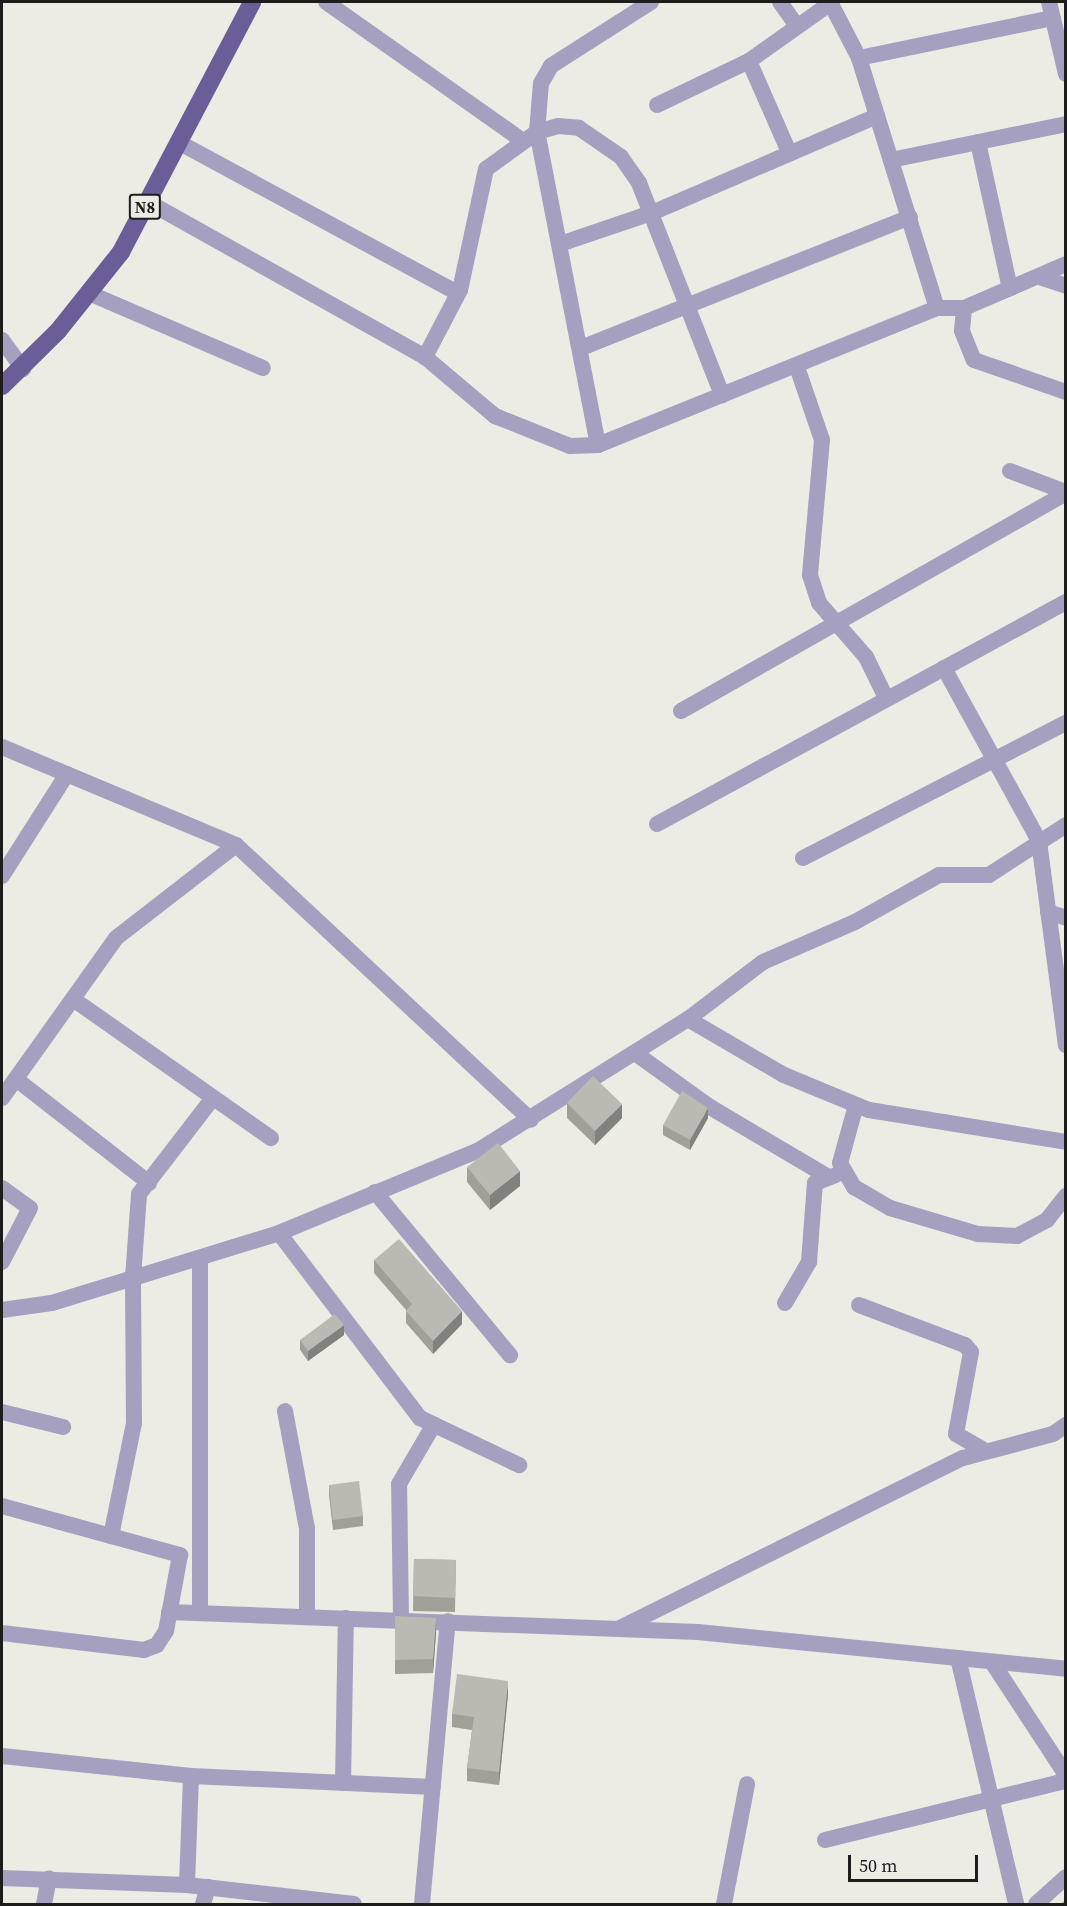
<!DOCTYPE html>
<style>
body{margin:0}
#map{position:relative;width:1067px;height:1906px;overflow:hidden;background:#ecece4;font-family:"Source Serif 4",serif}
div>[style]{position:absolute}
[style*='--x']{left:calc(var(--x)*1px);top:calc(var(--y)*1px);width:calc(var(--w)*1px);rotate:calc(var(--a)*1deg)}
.minor>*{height:16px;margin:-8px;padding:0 8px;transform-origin:8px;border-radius:8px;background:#a59fc0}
.primary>*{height:18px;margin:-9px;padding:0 9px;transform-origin:9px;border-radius:9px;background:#6b5e98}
.wall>*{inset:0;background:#a0a099}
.shaded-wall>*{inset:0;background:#82827d}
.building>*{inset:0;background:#babab2}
span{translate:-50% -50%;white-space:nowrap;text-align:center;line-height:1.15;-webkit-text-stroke:6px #ecece4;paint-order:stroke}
.shield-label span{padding:2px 4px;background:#ecece4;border:2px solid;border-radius:4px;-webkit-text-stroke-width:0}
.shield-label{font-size:16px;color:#1e1d1b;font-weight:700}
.frame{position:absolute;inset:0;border:3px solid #1e1d1b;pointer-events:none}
.scale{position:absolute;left:848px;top:1855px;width:130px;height:27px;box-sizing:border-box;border:3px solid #1e1d1b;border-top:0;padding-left:8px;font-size:18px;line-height:21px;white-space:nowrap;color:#1e1d1b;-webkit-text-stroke:4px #ecece4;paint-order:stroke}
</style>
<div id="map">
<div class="minor">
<div style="--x:326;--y:2;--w:241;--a:35.2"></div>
<div style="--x:651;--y:2;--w:119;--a:147.4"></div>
<div style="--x:551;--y:66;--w:20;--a:120"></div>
<div style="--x:541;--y:83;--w:49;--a:94.7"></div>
<div style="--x:537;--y:132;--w:63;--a:144"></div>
<div style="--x:486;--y:169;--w:124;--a:102.1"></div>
<div style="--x:460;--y:290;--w:76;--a:117.6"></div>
<div style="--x:425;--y:357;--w:92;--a:40.1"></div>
<div style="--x:495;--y:416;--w:81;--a:21.8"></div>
<div style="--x:570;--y:446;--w:28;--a:-2"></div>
<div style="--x:598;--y:445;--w:366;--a:-22"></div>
<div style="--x:937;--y:308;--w:27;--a:0"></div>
<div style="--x:964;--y:308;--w:111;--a:-23.3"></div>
<div style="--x:780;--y:2;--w:29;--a:55"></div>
<div style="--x:1049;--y:2;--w:74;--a:76.7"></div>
<div style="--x:831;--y:4;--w:61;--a:62.6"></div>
<div style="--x:859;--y:58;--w:262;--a:72.7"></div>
<div style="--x:859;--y:58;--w:198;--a:-11.7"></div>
<div style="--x:749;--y:61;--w:99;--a:66.3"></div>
<div style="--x:657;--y:105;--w:102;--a:-25.6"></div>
<div style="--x:749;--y:61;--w:102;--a:-35.4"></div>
<div style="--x:978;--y:142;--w:150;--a:77.7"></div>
<div style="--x:180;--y:143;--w:315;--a:28.4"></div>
<div style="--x:891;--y:160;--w:179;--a:-11.6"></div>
<div style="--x:148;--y:202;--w:317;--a:29.2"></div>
<div style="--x:563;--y:243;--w:96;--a:-18.8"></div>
<div style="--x:654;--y:212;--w:243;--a:-23.3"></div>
<div style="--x:1042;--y:278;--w:25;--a:18"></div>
<div style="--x:91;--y:294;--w:187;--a:23.3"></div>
<div style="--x:964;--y:308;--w:23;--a:95"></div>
<div style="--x:962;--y:331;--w:31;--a:68"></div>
<div style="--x:974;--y:360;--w:97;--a:19.2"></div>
<div style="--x:2;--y:340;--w:36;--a:54"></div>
<div style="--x:581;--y:348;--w:354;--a:-21.7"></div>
<div style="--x:797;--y:367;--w:77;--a:71.1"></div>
<div style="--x:822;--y:440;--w:136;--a:95.1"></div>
<div style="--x:810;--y:575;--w:29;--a:72"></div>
<div style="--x:819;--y:603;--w:72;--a:49"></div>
<div style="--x:866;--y:657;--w:46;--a:64"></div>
<div style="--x:598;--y:445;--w:319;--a:-101"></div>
<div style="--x:537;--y:132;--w:22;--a:-16"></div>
<div style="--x:558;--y:126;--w:21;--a:5"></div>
<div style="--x:579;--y:128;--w:51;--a:34.6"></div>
<div style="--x:621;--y:157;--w:32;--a:55"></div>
<div style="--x:639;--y:183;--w:228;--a:68.6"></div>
<div style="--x:1010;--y:471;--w:60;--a:20.6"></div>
<div style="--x:944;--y:668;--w:197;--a:61.2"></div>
<div style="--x:1039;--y:841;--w:206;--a:82.5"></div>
<div style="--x:681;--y:711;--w:442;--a:-29.5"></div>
<div style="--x:2;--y:747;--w:254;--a:22.7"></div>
<div style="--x:236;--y:845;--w:403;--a:43"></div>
<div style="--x:657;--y:824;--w:465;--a:-28.5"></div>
<div style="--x:803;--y:858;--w:296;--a:-27.2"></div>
<div style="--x:2;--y:876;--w:121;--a:-57.5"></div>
<div style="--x:1048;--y:912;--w:19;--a:18"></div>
<div style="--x:73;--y:999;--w:242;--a:35.1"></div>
<div style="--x:688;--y:1019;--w:111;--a:30.3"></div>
<div style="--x:784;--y:1075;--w:92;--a:22.4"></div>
<div style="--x:869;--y:1110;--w:200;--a:9.2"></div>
<div style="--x:635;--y:1053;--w:92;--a:35.8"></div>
<div style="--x:710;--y:1107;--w:134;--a:30.6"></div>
<div style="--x:16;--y:1079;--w:169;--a:38"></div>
<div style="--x:2;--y:1098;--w:196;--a:-54.5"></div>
<div style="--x:116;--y:938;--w:152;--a:-37.8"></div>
<div style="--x:856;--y:1105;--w:60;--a:105.4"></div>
<div style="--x:840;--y:1163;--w:28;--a:60"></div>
<div style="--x:854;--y:1187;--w:42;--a:30.3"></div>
<div style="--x:890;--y:1208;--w:92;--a:16.5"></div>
<div style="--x:978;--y:1234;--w:39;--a:3"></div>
<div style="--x:1017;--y:1236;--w:34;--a:-28"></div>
<div style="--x:1047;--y:1220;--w:31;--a:-52"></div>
<div style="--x:2;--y:1188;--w:34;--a:36"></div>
<div style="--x:30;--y:1208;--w:61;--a:117.4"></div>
<div style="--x:375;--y:1192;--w:212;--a:50.4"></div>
<div style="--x:279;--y:1233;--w:233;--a:52.7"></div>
<div style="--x:420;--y:1418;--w:110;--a:25.4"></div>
<div style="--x:785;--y:1303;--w:48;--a:-59.7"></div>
<div style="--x:809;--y:1262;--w:79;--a:-85.7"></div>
<div style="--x:815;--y:1183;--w:22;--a:-21"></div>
<div style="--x:859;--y:1305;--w:113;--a:20.7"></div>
<div style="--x:965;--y:1345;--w:9;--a:49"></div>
<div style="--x:971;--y:1352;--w:83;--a:100.4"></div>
<div style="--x:956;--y:1434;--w:30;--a:30"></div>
<div style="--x:2;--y:1310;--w:50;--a:-8"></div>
<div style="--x:52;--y:1303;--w:238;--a:-17.1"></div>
<div style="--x:279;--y:1233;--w:217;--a:-22.5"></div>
<div style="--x:479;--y:1150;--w:247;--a:-32.1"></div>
<div style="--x:688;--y:1019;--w:94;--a:-37.2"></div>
<div style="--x:763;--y:962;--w:100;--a:-23.5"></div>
<div style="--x:855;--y:922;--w:96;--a:-29.2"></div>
<div style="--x:939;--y:875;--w:50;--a:0"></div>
<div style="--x:989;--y:875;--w:92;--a:-33"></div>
<div style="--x:285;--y:1411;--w:119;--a:79.4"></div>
<div style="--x:307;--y:1528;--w:89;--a:90"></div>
<div style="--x:2;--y:1412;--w:63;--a:13.8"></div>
<div style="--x:2;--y:1506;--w:185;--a:15.4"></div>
<div style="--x:180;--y:1555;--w:77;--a:100.4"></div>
<div style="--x:166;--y:1631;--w:17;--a:123"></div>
<div style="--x:157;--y:1645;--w:14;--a:159"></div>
<div style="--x:144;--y:1650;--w:143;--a:-173.2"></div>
<div style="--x:111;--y:1536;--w:115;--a:-78.5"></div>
<div style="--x:134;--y:1423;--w:145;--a:-90.4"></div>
<div style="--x:133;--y:1278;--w:84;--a:-85.9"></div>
<div style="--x:139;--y:1194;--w:121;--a:-52.4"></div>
<div style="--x:169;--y:1612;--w:529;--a:2.17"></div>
<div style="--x:698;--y:1632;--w:370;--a:5.7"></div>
<div style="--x:200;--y:1613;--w:355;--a:-90"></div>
<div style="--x:401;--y:1619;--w:135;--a:-90.8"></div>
<div style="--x:399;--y:1484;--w:69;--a:-59.7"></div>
<div style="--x:620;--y:1628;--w:383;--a:-26.4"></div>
<div style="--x:963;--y:1458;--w:93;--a:-14.9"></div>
<div style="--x:1053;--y:1434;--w:16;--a:-35"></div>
<div style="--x:958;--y:1658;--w:253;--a:76.7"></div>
<div style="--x:992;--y:1662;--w:135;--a:56.8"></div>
<div style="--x:2;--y:1756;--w:190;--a:6"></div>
<div style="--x:191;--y:1776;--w:242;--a:2.6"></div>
<div style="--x:343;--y:1783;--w:165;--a:-89"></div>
<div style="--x:825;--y:1840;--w:248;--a:-13.8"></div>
<div style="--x:2;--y:1878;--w:185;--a:2.2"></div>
<div style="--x:187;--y:1885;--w:168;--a:6.5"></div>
<div style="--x:187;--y:1885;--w:109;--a:-87.9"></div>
<div style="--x:44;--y:1904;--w:26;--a:-79"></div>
<div style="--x:203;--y:1904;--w:18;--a:-74"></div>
<div style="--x:422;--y:1904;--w:284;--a:-84.8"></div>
<div style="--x:724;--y:1904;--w:122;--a:-79.1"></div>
<div style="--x:1036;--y:1904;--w:40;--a:-42"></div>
</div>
<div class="primary">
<div style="--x:2;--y:386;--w:78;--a:-44.5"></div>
<div style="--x:58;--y:331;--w:101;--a:-51.4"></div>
<div style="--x:121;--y:252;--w:282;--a:-62.3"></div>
</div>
<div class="wall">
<div style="clip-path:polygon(567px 1103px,622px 1118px,595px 1145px,567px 1118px)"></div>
<div style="clip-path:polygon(708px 1118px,690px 1150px,663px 1135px,663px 1125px)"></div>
<div style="clip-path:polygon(467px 1167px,520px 1186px,490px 1210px,467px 1182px)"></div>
<div style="clip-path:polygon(374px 1260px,462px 1324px,433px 1354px,406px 1323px,406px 1310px,374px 1273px)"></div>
<div style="clip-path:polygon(344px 1335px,308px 1361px,300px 1350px,300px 1340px)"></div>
<div style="clip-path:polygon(329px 1485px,363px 1516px,363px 1526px,333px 1530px,329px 1495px)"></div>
<div style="clip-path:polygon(414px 1559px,456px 1560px,455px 1612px,413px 1611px)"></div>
<div style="clip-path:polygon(395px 1616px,436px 1633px,433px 1673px,395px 1674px)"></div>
<div style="clip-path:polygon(508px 1694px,499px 1785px,467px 1781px,467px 1768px,472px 1730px,452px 1727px,452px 1714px)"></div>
</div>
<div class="shaded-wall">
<div style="clip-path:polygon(622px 1104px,622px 1118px,595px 1145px,595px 1131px)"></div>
<div style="clip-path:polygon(708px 1108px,708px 1118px,690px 1150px,690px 1140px)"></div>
<div style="clip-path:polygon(520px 1171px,520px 1186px,490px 1210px,490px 1195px)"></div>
<div style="clip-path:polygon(462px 1311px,462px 1324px,433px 1354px,433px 1341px)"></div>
<div style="clip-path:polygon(344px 1325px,344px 1335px,308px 1361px,308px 1351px)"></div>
<div style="clip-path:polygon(436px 1618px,436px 1633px,433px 1673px,433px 1659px)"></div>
<div style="clip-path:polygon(508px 1681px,508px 1694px,499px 1785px,499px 1772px)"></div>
</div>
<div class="building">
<div style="clip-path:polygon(593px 1076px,622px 1104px,595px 1131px,567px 1103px)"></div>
<div style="clip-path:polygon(682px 1091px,708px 1108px,690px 1140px,663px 1125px)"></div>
<div style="clip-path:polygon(498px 1143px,520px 1171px,490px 1195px,467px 1167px)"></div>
<div style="clip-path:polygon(399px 1239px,462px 1311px,433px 1341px,406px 1311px,412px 1304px,374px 1260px)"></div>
<div style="clip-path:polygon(335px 1314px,344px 1325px,308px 1351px,300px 1340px)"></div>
<div style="clip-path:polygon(359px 1481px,363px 1516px,333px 1520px,329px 1485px)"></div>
<div style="clip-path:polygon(414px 1559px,456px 1560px,455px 1598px,413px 1596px)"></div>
<div style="clip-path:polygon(395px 1616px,436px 1618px,433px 1659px,395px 1660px)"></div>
<div style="clip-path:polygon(457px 1674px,508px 1681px,499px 1772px,467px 1768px,474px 1717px,452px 1714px)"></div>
<div style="clip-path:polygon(1065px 1900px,1065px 1905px,1059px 1905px)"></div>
</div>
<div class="shield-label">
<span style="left:145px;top:207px">N8</span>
</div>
<div class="frame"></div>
<div class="scale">50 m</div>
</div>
